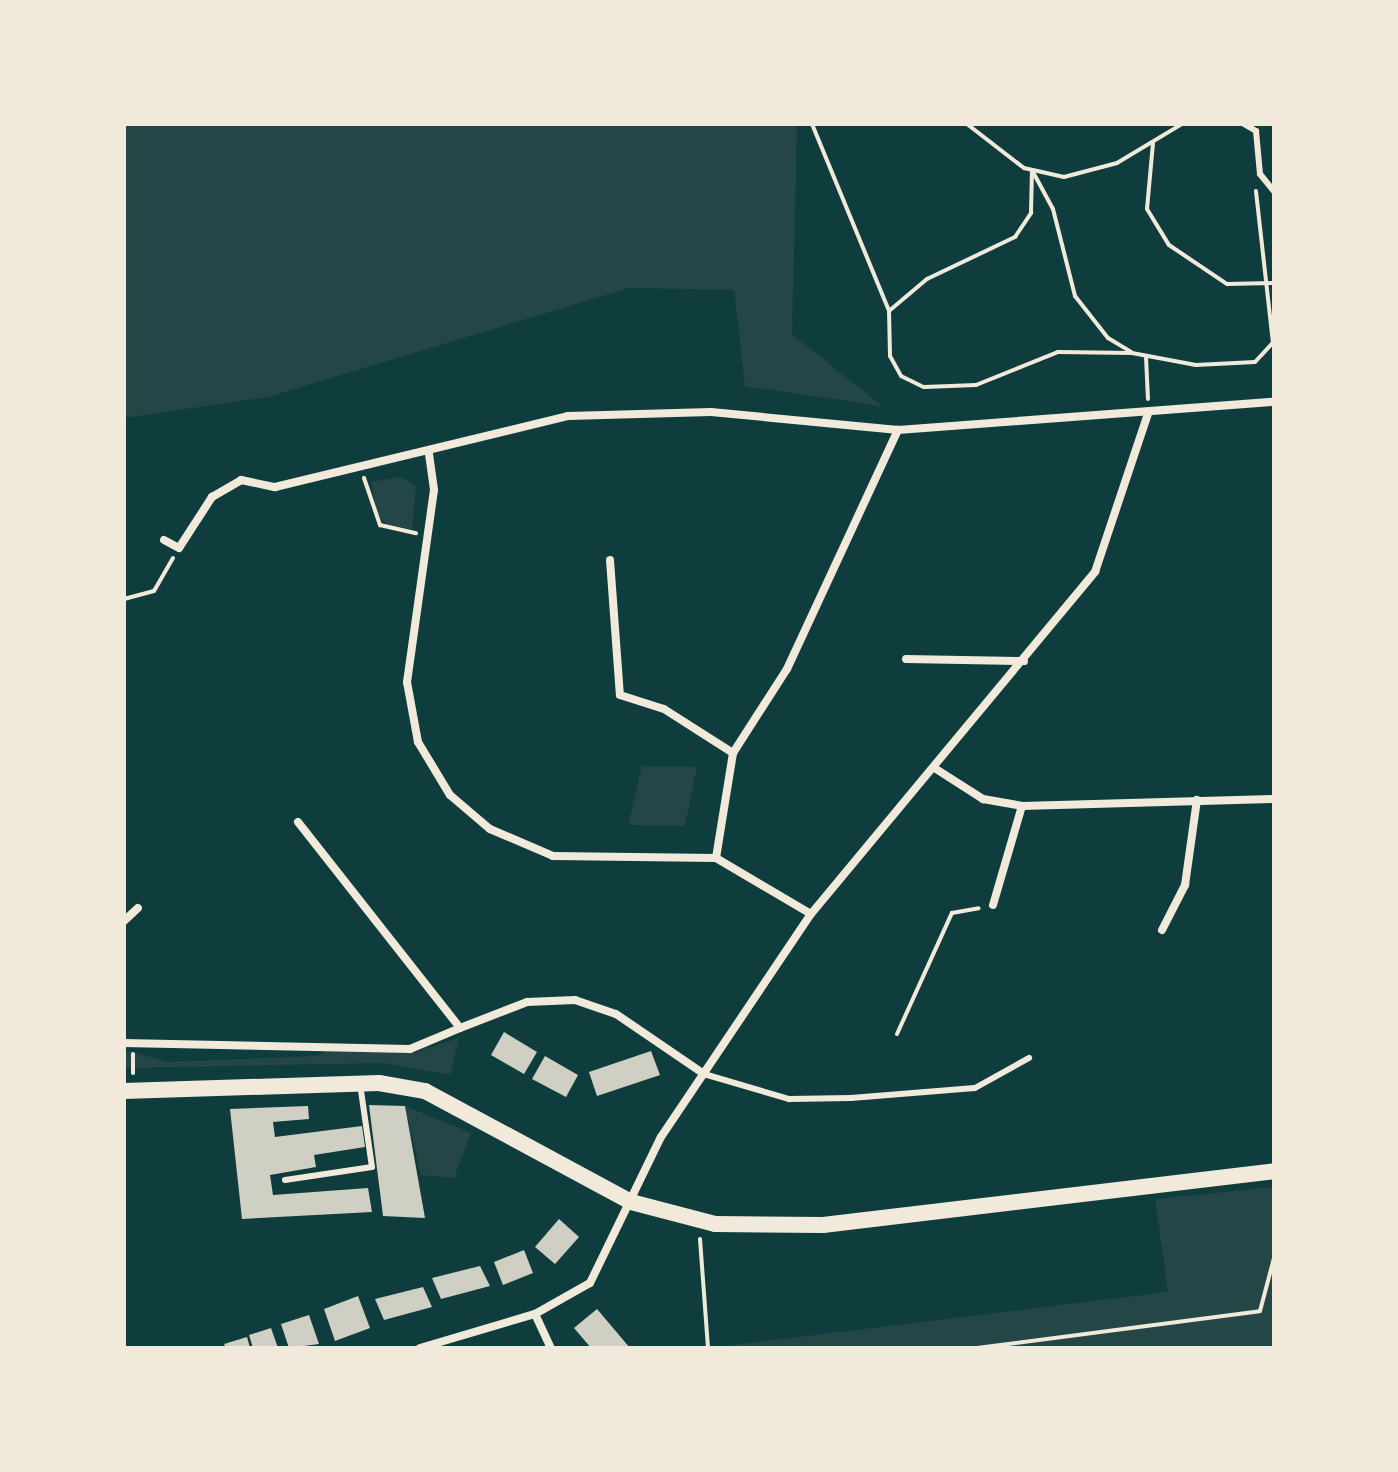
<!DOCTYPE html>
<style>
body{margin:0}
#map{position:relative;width:1398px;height:1472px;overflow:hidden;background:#0f3d3e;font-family:Bitter,serif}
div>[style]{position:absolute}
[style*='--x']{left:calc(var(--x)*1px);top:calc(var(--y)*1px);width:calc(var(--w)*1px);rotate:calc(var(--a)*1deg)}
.green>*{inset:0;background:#244646}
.building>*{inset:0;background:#cfcfc3}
.path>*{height:4px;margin:-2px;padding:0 2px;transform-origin:2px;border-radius:2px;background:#f1e9da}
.service>*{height:6px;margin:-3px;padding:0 3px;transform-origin:3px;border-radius:3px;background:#f1e9da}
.minor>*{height:8px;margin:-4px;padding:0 4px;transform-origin:4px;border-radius:4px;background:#f1e9da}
.secondary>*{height:16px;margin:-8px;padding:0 8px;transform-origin:8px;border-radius:8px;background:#f1e9da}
span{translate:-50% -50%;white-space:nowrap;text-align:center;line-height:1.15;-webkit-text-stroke:6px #f1e9da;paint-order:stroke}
.frame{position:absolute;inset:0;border:126px solid #f1e9da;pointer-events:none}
</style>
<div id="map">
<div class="green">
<div style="clip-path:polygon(124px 124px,797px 124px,792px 334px,882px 406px,745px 386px,734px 290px,629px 288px,268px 397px,124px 418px)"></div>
<div style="clip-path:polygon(401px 477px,416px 487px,412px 529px,387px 525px,377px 514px,371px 482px)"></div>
<div style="clip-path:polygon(642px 766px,697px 767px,685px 826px,628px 825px)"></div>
<div style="clip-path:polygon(459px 1038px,450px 1075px,384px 1063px,124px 1068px,124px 1050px,169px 1062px,317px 1056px,327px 1049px,413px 1053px)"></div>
<div style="clip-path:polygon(405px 1106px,471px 1133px,454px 1178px,421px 1175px)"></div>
<div style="clip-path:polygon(1274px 1187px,1274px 1348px,708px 1348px,1168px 1292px,1155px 1199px)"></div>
</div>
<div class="building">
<div style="clip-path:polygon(504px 1032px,537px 1052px,524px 1074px,491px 1055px)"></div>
<div style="clip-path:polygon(651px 1051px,660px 1075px,597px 1096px,589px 1072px)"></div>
<div style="clip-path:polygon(545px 1056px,578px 1075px,566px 1097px,532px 1079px)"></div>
<div style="clip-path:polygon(369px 1105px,405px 1106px,425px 1218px,383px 1216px)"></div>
<div style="clip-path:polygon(308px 1106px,309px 1119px,273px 1122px,275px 1137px,362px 1126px,365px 1147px,314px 1155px,316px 1167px,270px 1175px,273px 1195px,368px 1188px,372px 1212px,242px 1219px,230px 1109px)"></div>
<div style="clip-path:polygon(559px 1219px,579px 1237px,555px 1264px,535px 1247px)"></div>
<div style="clip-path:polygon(524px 1250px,533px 1273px,503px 1285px,494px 1262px)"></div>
<div style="clip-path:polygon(480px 1266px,490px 1286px,441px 1299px,432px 1278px)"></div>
<div style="clip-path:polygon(423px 1287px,432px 1307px,384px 1320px,375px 1299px)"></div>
<div style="clip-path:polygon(358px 1296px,370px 1328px,335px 1341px,324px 1309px)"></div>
<div style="clip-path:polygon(597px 1309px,630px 1348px,591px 1348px,574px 1328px)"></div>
<div style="clip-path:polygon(309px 1315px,319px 1344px,289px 1348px,281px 1324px)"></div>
<div style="clip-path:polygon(271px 1328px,278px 1348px,253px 1348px,249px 1335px)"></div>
<div style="clip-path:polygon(247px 1337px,250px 1348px,226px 1348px,224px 1344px)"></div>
</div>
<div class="path">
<div style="--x:812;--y:124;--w:202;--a:67.6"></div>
<div style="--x:889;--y:311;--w:45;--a:88.7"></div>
<div style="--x:890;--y:356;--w:23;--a:61"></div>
<div style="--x:901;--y:376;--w:25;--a:26"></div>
<div style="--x:924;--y:387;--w:52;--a:-2.2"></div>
<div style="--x:976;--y:385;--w:88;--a:-21.9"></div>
<div style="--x:1058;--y:352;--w:74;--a:0.8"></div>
<div style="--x:1132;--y:353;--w:65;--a:10.6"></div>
<div style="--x:1196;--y:365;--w:59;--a:-2.9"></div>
<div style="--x:1255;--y:362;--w:26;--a:-47"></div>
<div style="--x:1273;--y:343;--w:153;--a:-96.4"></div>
<div style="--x:967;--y:124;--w:72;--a:37.7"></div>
<div style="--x:1024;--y:168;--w:41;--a:12.7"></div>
<div style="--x:1064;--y:177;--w:55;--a:-14.8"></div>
<div style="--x:1117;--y:163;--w:76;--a:-31"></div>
<div style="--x:1153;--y:143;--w:66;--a:95.2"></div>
<div style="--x:1147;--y:209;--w:42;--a:58.6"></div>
<div style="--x:1169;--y:245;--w:70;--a:33.9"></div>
<div style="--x:1227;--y:284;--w:47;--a:-1.2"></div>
<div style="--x:1033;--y:172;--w:42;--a:61.6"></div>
<div style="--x:1053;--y:209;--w:90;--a:75.8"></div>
<div style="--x:1075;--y:296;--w:53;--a:51.8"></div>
<div style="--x:1108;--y:338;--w:27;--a:31"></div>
<div style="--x:889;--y:311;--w:50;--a:-40.1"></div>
<div style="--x:927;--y:279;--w:98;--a:-25.5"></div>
<div style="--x:1015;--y:237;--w:29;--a:-56"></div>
<div style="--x:1031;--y:213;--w:43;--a:-88.7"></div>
<div style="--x:1146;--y:357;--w:42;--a:87.3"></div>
<div style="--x:364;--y:478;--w:50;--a:71.2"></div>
<div style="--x:380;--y:525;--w:37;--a:13"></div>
<div style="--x:124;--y:599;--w:31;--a:-15"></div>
<div style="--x:154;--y:591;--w:38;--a:-60"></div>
<div style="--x:897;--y:1034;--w:133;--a:-65.6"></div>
<div style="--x:952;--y:913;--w:27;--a:-10"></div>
<div style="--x:133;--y:1054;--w:19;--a:90"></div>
<div style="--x:700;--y:1239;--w:109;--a:85.8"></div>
<div style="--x:977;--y:1348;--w:285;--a:-7.4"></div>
<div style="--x:1260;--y:1311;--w:55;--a:-75.2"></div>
</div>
<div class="service">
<div style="--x:1244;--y:124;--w:14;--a:30"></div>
<div style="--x:1256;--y:131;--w:43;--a:84.7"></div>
<div style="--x:1260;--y:174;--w:22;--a:51"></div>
<div style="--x:704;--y:1074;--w:89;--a:16.4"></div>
<div style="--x:789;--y:1099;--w:62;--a:-0.9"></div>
<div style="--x:851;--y:1098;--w:124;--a:-4.6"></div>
<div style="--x:975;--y:1088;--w:62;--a:-29.1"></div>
<div style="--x:285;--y:1180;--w:88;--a:-8.5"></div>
<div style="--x:372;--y:1167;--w:84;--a:-98.2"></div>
</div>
<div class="minor">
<div style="--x:429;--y:454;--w:36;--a:82"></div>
<div style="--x:434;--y:490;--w:194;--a:98"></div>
<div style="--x:407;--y:682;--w:61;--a:79.6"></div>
<div style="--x:418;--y:742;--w:62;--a:58.9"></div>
<div style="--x:450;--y:795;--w:52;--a:40.4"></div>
<div style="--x:490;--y:829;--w:69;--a:23.2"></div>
<div style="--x:553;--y:856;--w:163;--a:0.7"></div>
<div style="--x:716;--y:858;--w:110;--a:30.5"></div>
<div style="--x:164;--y:540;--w:17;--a:28"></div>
<div style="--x:179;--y:548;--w:61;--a:-57.1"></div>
<div style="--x:212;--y:497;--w:34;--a:-30"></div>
<div style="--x:241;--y:480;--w:35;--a:12"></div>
<div style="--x:275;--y:487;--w:301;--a:-13.6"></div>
<div style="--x:568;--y:416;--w:143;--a:-1.6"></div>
<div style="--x:711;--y:412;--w:188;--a:5.5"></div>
<div style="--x:898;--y:430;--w:377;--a:-4.3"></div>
<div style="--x:610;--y:560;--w:135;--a:85.8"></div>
<div style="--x:620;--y:695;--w:46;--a:17.7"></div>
<div style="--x:664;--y:709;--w:82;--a:32.5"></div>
<div style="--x:906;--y:659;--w:118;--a:1"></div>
<div style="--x:936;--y:769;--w:56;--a:32.6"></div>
<div style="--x:983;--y:799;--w:40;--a:10"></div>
<div style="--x:1022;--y:806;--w:252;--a:-1.6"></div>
<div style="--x:298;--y:822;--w:262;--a:51.8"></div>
<div style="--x:460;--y:1028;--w:72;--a:-21.2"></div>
<div style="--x:527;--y:1002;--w:48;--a:-2.4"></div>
<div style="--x:575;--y:1000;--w:43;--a:18.9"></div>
<div style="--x:616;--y:1014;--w:107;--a:34.3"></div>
<div style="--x:716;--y:858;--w:106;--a:-80.8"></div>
<div style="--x:733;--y:753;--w:100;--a:-57.3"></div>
<div style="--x:787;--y:669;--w:264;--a:-65.1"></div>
<div style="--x:993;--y:905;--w:103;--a:-73.7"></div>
<div style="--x:124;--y:921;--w:19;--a:-43"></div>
<div style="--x:1162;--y:930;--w:51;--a:-62.9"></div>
<div style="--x:1185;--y:885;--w:86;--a:-82"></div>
<div style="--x:124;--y:1043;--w:286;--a:1.2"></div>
<div style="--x:410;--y:1049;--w:54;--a:-22.8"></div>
<div style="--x:535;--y:1314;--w:38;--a:65"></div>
<div style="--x:420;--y:1348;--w:120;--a:-16.5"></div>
<div style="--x:535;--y:1314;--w:63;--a:-29.4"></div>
<div style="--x:590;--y:1283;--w:162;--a:-64.1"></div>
<div style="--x:661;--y:1137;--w:269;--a:-56.1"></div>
<div style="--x:811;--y:914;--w:445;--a:-50.3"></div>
<div style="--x:1095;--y:572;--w:167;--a:-71.5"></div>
</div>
<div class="secondary">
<div style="--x:124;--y:1091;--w:255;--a:-1.8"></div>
<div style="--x:379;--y:1083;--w:47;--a:9.9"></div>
<div style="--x:425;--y:1091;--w:234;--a:28.3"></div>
<div style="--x:631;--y:1202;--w:87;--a:14.7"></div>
<div style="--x:715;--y:1224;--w:108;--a:0.5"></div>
<div style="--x:823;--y:1225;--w:454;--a:-6.8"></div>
</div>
<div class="frame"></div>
</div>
